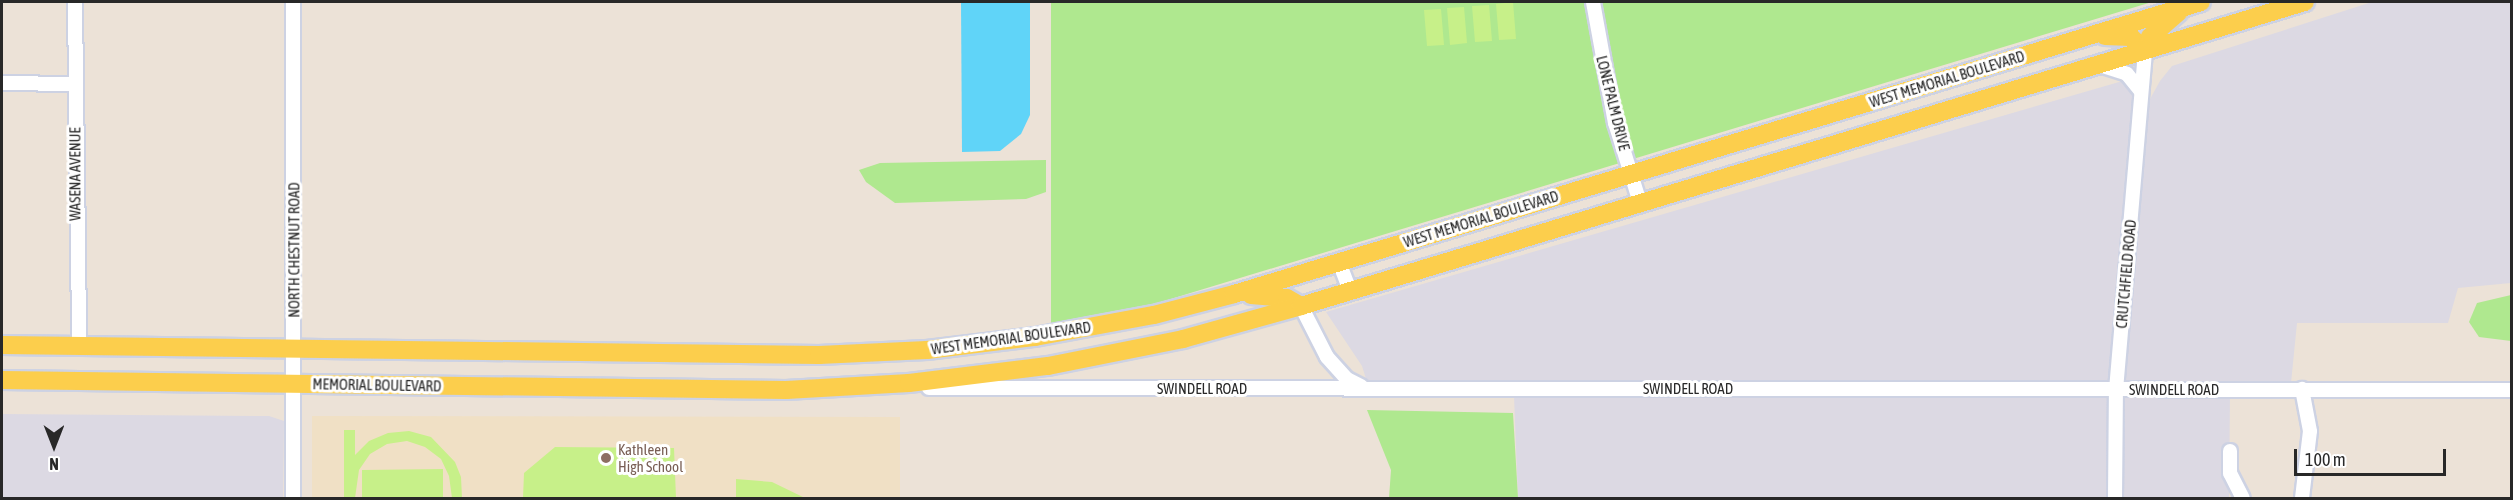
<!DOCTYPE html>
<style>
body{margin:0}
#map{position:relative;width:2513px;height:500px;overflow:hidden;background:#ece2d7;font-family:"Asap Condensed",sans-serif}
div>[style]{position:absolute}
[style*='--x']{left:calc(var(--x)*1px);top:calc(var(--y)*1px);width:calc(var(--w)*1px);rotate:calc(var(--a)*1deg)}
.industrial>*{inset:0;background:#dcd9e3}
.education>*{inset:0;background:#f0e0c5}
.green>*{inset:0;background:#afe88f}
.pitch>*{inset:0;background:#c7f089}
.water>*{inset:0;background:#60d4f8}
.roads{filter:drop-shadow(2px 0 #cdd2e3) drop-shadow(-2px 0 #cdd2e3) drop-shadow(0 2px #cdd2e3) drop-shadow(0 -2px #cdd2e3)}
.minor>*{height:14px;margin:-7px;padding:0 7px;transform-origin:7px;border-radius:7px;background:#fff}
.major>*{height:18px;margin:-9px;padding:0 9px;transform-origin:9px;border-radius:9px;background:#fcce4c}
.dots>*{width:16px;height:16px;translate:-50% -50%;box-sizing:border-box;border:3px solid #fff;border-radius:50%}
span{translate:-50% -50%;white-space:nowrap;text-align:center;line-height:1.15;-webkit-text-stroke:6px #fff;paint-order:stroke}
.street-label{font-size:15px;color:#282828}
.education-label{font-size:15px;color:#785e54}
.left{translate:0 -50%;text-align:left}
.frame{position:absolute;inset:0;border:3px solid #282828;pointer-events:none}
.north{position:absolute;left:24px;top:416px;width:60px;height:60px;-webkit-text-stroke:4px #fff;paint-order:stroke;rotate:180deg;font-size:16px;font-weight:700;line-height:24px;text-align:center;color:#282828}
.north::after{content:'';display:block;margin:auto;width:21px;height:27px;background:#282828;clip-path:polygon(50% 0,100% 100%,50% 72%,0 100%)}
.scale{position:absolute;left:2294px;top:449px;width:152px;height:27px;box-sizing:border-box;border:3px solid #282828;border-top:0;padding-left:8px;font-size:18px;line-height:21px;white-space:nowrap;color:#282828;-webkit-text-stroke:4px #fff;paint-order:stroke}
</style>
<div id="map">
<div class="industrial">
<div style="clip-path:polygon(2372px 2px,2511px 2px,2511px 283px,2458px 288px,2448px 323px,2297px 323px,2291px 383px,2121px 384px,2145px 108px,2160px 81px,2172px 66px)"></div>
<div style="clip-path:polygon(2126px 80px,2136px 93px,2111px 384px,1367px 382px,1362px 366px,1326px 312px)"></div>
<div style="clip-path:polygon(1604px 394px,2110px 396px,2110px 498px,1518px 498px,1514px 396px)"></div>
<div style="clip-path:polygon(2230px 395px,2229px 498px,2120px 498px,2121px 396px)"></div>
<div style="clip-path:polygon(2px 414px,269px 416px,284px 421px,283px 498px,2px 498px)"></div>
</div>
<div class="education">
<div style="clip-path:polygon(312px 416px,900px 417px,900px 498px,312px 498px)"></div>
</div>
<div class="green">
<div style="clip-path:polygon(1051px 2px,2152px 2px,1141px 308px,1051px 327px)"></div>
<div style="clip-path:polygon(1046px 160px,1046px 192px,1026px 199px,895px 203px,866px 182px,859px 170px,880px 163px)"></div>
<div style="clip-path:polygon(2511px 295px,2511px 341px,2479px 337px,2469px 322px,2477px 303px)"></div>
<div style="clip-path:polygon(1367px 410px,1513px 413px,1518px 498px,1389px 498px,1391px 470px)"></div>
</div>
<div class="pitch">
<div style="clip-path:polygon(1513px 2px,1516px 39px,1499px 40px,1496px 4px)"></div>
<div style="clip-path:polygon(1489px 5px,1492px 41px,1475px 42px,1472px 6px)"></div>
<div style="clip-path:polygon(1464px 7px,1467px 43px,1450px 45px,1447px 8px)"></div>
<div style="clip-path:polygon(1441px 9px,1444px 45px,1427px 46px,1424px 10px)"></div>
<div style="clip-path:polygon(344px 430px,355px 430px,355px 455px,369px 441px,388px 433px,409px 431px,431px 437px,455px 462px,461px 477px,462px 498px,452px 498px,449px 476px,441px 459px,425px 447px,407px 441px,387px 444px,370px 454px,359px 470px,355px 498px,344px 498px)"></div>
<div style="clip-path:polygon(555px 447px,674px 448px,676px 498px,523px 498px,524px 473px)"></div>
<div style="clip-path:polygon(443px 469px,443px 498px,362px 498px,362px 470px)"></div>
<div style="clip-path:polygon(736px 479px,772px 482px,805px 498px,736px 498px)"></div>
</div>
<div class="water">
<div style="clip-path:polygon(961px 2px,1030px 2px,1030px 115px,1021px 134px,1000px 151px,962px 152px)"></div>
</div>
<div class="roads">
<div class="minor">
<div style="--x:75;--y:2;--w:344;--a:89.3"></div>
<div style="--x:293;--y:2;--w:496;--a:90"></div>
<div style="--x:1593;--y:2;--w:123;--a:79.7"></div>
<div style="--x:1615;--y:123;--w:84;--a:72.6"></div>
<div style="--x:2100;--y:65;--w:28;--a:18"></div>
<div style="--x:2127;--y:74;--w:22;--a:51"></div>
<div style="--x:2;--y:83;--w:72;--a:0.8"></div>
<div style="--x:1339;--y:262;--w:31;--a:69"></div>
<div style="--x:1301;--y:306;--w:57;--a:63"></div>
<div style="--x:1327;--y:357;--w:30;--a:48"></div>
<div style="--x:1347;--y:379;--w:16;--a:27"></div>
<div style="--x:929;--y:388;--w:1583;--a:0.07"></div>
<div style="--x:2230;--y:451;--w:22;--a:90"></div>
<div style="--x:2230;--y:473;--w:28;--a:63"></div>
<div style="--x:2115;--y:498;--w:108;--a:-89.5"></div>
<div style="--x:2116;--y:390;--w:341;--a:-85.1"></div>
<div style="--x:2302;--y:498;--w:67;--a:-83.2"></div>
<div style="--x:2310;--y:431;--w:43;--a:-100.8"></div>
</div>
<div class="major">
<div style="--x:2105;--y:36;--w:26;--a:2"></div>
<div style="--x:2131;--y:37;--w:19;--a:43"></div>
<div style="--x:2145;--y:50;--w:14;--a:-69"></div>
<div style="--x:2150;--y:37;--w:38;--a:-41"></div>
<div style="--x:1251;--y:295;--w:36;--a:5"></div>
<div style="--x:1287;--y:298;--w:16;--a:30"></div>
<div style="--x:2;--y:345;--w:817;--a:0.7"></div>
<div style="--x:819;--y:355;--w:108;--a:-2.7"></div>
<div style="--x:927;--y:350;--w:109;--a:-6.9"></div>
<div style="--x:1035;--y:337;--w:121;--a:-10.5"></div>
<div style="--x:1154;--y:315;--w:83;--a:-14.7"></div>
<div style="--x:1234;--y:294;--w:1010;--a:-16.8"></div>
<div style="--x:2;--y:380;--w:784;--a:0.73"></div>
<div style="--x:786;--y:390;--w:123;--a:-3.3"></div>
<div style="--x:909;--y:383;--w:140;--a:-7"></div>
<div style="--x:1048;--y:366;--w:138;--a:-11.3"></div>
<div style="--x:1183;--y:339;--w:123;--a:-15.6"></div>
<div style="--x:1301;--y:306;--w:1049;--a:-16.85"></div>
</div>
</div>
<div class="dots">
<div style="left:606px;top:458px;background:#8d6e63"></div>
</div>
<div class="street-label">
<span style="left:1947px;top:79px;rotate:-17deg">WEST MEMORIAL BOULEVARD</span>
<span style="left:1613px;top:103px;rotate:76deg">LONE PALM DRIVE</span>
<span style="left:75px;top:174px;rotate:-90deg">WASENA AVENUE</span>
<span style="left:1481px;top:219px;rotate:-17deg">WEST MEMORIAL BOULEVARD</span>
<span style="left:294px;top:250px;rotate:-90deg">NORTH CHESTNUT ROAD</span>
<span style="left:2126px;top:274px;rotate:-85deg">CRUTCHFIELD ROAD</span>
<span style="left:1011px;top:338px;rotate:-8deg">WEST MEMORIAL BOULEVARD</span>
<span style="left:377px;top:385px;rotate:1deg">MEMORIAL BOULEVARD</span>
<span style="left:1202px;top:389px">SWINDELL ROAD</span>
<span style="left:1688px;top:389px">SWINDELL ROAD</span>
<span style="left:2174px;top:390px">SWINDELL ROAD</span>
</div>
<div class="education-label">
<span class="left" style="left:618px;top:458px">Kathleen<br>High School</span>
</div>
<div class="frame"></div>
<div class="north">N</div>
<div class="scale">100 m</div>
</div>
